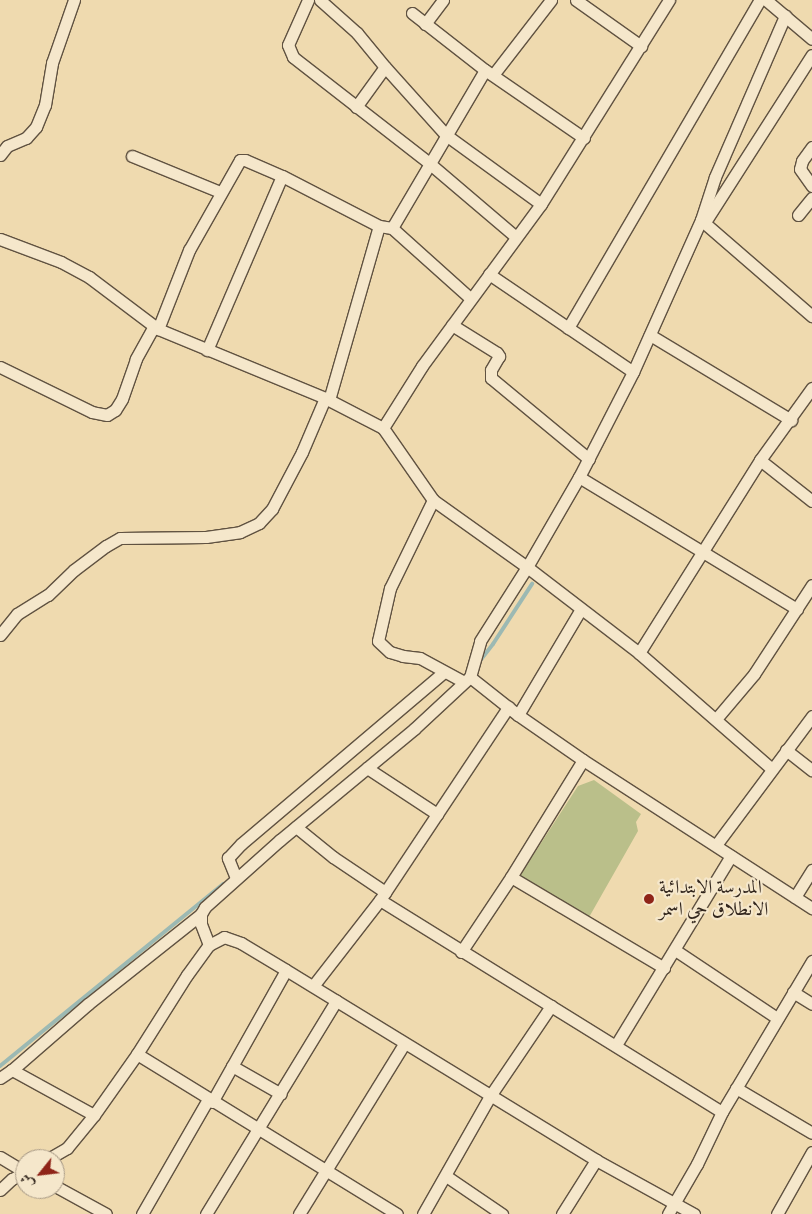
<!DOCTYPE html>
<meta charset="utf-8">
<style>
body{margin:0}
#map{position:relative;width:812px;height:1214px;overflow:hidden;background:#efdaaf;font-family:"IM FELL DW Pica",Amiri,serif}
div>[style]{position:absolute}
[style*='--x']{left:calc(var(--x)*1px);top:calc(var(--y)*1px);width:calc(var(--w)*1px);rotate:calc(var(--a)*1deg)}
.green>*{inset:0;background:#babf8a}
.stream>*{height:4px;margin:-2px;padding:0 2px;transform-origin:2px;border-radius:2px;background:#9cb9b3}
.roads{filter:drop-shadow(1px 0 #605241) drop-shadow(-1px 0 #605241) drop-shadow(0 1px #605241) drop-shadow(0 -1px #605241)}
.minor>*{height:11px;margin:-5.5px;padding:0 5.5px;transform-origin:5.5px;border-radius:5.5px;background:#f5e7cb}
.dots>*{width:14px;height:14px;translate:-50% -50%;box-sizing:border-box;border:2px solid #f5e7cb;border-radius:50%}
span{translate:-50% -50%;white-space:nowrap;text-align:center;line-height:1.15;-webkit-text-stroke:4.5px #f5e7cb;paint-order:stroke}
.poi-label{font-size:19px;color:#31251c}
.left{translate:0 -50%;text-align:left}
.north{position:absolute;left:15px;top:1149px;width:50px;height:50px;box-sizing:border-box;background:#f5e7cb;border:1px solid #a79985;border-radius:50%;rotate:241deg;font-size:14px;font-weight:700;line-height:20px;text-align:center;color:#31251c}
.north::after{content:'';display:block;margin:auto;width:18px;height:22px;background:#8f2418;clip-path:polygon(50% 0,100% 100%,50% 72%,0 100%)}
</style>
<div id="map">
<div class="green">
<div style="clip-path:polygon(594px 780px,641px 814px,636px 822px,638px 831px,588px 919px,519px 877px,578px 786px)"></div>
</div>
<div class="stream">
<div style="--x:479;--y:662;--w:23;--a:-52"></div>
<div style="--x:493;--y:644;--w:72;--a:-57"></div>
<div style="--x:0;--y:1066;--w:288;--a:-39.2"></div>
</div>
<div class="roads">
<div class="minor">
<div style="--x:308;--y:0;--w:49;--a:114"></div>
<div style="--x:288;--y:45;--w:13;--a:67"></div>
<div style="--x:293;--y:57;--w:172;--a:37.9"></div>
<div style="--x:429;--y:163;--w:114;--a:40.4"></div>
<div style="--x:320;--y:0;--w:50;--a:41.7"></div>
<div style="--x:357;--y:33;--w:44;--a:50.5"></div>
<div style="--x:385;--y:67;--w:91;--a:48.1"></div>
<div style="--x:446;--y:135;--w:117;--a:36"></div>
<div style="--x:576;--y:0;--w:80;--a:35.3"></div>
<div style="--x:766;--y:0;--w:60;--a:40.3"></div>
<div style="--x:412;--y:13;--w:93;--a:38"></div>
<div style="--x:485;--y:70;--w:120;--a:34.5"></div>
<div style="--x:425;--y:24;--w:30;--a:-53"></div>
<div style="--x:493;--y:75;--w:95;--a:-52.3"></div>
<div style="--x:356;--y:107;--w:49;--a:-54.1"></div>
<div style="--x:812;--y:147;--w:17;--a:126"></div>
<div style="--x:802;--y:161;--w:8;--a:104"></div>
<div style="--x:800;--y:169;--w:21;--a:55"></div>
<div style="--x:0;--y:155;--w:11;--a:-52"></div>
<div style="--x:7;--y:146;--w:21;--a:-23"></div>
<div style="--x:26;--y:138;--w:15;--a:-48"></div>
<div style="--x:36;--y:127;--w:24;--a:-68"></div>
<div style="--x:45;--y:105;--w:43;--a:-80.5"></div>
<div style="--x:52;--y:63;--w:67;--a:-70.8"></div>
<div style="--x:132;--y:156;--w:95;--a:22.2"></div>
<div style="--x:798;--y:215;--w:22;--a:-51"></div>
<div style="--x:701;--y:220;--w:147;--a:40.9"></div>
<div style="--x:705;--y:222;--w:198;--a:-57.4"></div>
<div style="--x:392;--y:228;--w:183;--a:-59.5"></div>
<div style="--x:0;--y:239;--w:65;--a:20.7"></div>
<div style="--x:61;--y:262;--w:32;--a:28"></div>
<div style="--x:89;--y:277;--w:81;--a:37"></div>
<div style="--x:154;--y:326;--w:38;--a:119"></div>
<div style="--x:136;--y:359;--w:42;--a:109.3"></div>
<div style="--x:122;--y:399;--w:13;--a:122"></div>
<div style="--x:115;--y:410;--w:9;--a:148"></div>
<div style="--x:107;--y:415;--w:15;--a:-169"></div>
<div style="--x:92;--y:412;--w:102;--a:-153.9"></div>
<div style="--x:489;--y:274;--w:174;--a:34.2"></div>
<div style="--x:470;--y:298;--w:105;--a:-138.1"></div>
<div style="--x:392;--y:228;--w:13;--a:-171"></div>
<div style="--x:379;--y:226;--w:109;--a:-152.7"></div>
<div style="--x:282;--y:176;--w:40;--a:-156.6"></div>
<div style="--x:245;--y:160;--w:5;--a:180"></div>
<div style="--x:240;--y:160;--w:103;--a:119.5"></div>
<div style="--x:189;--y:250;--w:85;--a:111.4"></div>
<div style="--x:158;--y:329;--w:181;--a:22.4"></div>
<div style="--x:325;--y:398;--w:65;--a:27.3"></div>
<div style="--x:383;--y:428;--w:88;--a:55.2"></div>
<div style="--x:433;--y:500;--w:115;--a:35.5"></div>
<div style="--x:527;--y:567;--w:141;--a:37.5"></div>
<div style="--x:639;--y:653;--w:175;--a:41.1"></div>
<div style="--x:452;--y:325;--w:53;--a:31.9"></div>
<div style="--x:497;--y:353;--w:4;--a:56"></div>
<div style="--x:499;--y:356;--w:16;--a:120"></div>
<div style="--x:491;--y:370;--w:8;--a:90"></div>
<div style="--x:491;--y:378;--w:127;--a:39.6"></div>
<div style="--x:568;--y:328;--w:380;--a:-59.7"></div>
<div style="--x:650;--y:335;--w:165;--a:31.1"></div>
<div style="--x:207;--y:350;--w:189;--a:-66.7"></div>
<div style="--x:329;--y:400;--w:181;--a:-74"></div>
<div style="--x:383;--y:428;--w:73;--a:-57.8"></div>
<div style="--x:422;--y:366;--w:201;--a:-53.7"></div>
<div style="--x:541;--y:204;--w:241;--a:-57.9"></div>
<div style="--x:760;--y:460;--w:66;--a:38.3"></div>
<div style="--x:579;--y:477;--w:255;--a:31.2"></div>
<div style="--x:433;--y:500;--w:98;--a:116"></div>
<div style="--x:390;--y:588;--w:54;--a:102.8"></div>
<div style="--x:378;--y:641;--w:16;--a:43"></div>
<div style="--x:390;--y:652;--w:14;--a:17"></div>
<div style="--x:403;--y:656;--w:17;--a:7"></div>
<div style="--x:420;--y:658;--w:50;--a:28.6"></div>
<div style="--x:0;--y:635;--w:27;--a:-51"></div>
<div style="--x:17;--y:614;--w:36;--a:-32"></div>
<div style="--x:48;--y:595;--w:36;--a:-44"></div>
<div style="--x:74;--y:570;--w:40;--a:-37"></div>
<div style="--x:106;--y:546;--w:16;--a:-30"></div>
<div style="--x:120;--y:538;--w:86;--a:-0.7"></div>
<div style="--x:206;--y:537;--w:34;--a:-8"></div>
<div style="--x:240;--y:532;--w:21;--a:-25"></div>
<div style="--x:259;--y:523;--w:19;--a:-47"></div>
<div style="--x:272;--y:509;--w:64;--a:-62.2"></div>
<div style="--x:302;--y:452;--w:59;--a:-66.9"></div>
<div style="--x:639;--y:653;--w:228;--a:-57.9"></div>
<div style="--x:760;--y:460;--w:89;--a:-54.2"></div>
<div style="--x:470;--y:677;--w:37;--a:-74"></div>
<div style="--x:480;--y:641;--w:88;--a:-57.6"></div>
<div style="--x:527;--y:567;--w:104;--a:-60"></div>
<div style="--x:579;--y:477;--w:118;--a:-62.8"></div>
<div style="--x:633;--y:372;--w:167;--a:-65.9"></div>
<div style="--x:701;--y:220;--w:45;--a:-72"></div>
<div style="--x:715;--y:177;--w:176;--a:-66.5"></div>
<div style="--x:518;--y:715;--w:123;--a:-59.3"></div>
<div style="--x:716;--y:719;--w:59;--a:-49.8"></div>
<div style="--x:754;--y:674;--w:106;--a:-56.9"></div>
<div style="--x:786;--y:750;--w:33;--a:38"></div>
<div style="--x:367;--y:768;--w:84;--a:33.3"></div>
<div style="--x:296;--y:827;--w:48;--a:39"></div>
<div style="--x:333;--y:857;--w:63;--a:33.9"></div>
<div style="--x:716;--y:845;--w:161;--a:-53.3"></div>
<div style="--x:511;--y:877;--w:178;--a:30.7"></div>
<div style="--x:236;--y:878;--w:22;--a:-112"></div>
<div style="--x:228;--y:858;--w:19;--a:-47"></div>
<div style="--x:241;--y:844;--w:266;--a:-40.3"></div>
<div style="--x:795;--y:897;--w:32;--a:-58"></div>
<div style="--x:380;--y:900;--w:402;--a:31.8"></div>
<div style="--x:209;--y:945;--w:22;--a:-111"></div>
<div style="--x:201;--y:924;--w:10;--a:-90"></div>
<div style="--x:201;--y:914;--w:8;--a:-60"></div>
<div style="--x:205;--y:907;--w:101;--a:-41.8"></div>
<div style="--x:280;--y:840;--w:174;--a:-39.6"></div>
<div style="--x:414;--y:729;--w:76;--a:-42.9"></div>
<div style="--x:470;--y:677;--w:61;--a:38.4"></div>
<div style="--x:518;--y:715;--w:79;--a:34.7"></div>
<div style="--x:583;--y:760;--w:273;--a:32.9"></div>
<div style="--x:675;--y:950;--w:123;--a:33.7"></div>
<div style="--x:461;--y:952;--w:90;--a:-56.3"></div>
<div style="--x:511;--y:877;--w:137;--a:-58.4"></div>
<div style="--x:313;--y:986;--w:109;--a:-52.1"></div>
<div style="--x:380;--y:900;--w:232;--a:-56.4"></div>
<div style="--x:793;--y:992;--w:22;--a:32"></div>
<div style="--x:616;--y:1045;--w:221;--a:-58.7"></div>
<div style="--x:137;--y:1054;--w:305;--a:31.6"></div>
<div style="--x:232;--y:1066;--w:56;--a:29.7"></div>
<div style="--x:0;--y:1078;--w:14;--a:-34"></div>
<div style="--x:736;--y:1088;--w:88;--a:30.6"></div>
<div style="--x:212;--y:1102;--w:151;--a:-60.7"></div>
<div style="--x:94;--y:1115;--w:94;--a:-151.2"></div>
<div style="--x:12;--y:1070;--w:101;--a:-41"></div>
<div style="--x:88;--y:1004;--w:144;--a:-38.5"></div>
<div style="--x:0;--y:1157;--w:29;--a:31"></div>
<div style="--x:48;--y:1159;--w:22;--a:-30"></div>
<div style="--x:67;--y:1148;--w:43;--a:-50.7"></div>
<div style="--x:94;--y:1115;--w:75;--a:-54.8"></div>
<div style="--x:137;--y:1054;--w:93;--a:-57.7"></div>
<div style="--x:187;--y:975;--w:37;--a:-54"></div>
<div style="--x:209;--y:945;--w:17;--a:-28"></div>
<div style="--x:224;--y:937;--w:18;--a:19"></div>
<div style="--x:241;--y:943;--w:52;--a:31"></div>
<div style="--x:286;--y:970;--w:364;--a:31.5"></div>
<div style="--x:596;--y:1160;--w:112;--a:28.9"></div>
<div style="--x:446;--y:1176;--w:68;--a:34.2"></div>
<div style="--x:55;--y:1186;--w:58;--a:28.8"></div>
<div style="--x:0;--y:1190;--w:16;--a:-43"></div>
<div style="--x:12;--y:1179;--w:15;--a:-28"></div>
<div style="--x:142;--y:1214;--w:133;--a:-60.1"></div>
<div style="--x:206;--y:1214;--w:250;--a:-58.6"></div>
<div style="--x:299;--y:1214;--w:200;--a:-58.3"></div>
<div style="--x:423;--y:1214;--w:136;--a:-60.4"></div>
<div style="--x:490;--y:1096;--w:109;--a:-55.9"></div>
<div style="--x:562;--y:1214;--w:64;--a:-57.8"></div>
<div style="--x:668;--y:1214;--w:58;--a:-59.9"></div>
<div style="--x:697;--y:1164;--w:58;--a:-64.3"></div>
<div style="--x:722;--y:1112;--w:176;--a:-59.2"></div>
<div style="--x:777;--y:1214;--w:71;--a:-60.6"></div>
</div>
</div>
<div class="dots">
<div style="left:649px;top:899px;background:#8f2418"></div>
</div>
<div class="poi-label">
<span class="left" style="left:659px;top:899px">المدرسة الابتدائية<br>الانطلاق حي اسمر</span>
</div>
<div class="north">ش</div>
</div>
